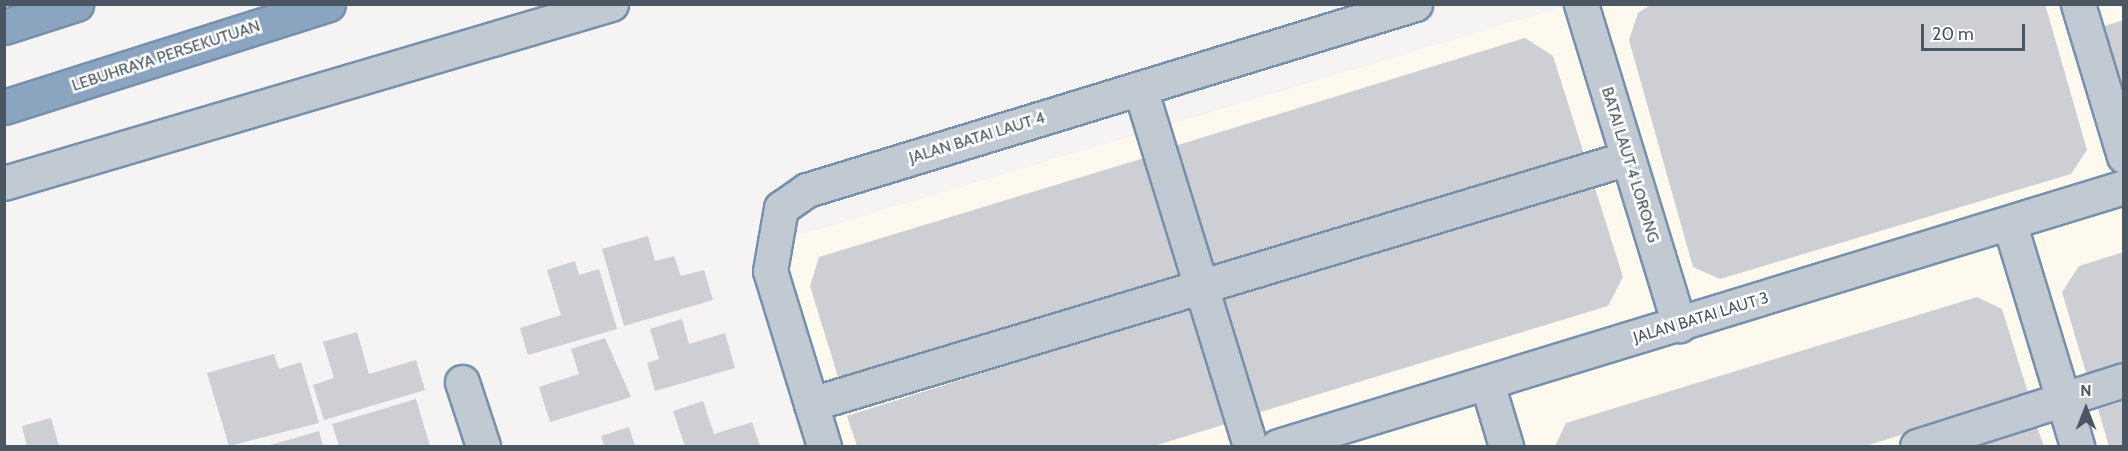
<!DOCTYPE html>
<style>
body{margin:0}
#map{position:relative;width:2128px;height:451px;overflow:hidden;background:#f5f3f3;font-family:Cabin,sans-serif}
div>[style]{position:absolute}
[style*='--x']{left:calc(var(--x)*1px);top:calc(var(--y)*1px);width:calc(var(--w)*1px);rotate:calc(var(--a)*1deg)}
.commercial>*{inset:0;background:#fdf9ef}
.building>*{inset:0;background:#cdcfd5}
.roads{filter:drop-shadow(2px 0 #7690ad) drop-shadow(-2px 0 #7690ad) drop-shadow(0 2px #7690ad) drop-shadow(0 -2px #7690ad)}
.minor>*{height:33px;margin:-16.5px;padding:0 16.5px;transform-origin:16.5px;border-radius:16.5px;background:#c1cad2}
.highway>*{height:33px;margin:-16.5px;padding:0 16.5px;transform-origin:16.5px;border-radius:16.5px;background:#8ba5c1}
span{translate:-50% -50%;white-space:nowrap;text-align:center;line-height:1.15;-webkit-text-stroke:5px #fff;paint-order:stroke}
.street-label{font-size:16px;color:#4a5661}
.frame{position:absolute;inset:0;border:6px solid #4a5661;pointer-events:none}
.north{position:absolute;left:2056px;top:379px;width:60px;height:60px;-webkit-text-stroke:4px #fff;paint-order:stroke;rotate:0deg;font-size:16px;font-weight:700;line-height:24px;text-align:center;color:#4a5661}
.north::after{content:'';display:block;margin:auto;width:21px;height:27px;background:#4a5661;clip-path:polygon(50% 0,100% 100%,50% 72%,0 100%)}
.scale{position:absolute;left:1921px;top:24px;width:104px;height:27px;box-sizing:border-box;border:3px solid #4a5661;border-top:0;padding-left:8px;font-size:18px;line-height:21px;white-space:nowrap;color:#4a5661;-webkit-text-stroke:4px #fff;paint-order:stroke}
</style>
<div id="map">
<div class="commercial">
<div style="clip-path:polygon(1570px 5px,2123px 5px,2123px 446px,839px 446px,784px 267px,783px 240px)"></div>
</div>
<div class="building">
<div style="clip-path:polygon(1652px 4px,2045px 4px,2087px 150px,2071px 174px,1720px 279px,1693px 267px,1629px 40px,1638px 13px)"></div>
<div style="clip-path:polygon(2124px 20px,2124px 100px,2101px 27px)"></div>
<div style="clip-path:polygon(1525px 38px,1553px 56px,1584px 154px,1214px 268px,1175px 146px)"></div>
<div style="clip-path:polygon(1144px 158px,1180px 276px,839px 380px,810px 286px,819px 257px)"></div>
<div style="clip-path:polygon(1594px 185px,1623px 277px,1608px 306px,1257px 413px,1222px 298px)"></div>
<div style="clip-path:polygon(648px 236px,655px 261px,674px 256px,681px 276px,704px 270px,713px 300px,624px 326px,602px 249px)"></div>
<div style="clip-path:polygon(2124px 252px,2124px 365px,2087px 376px,2062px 292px,2079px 266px)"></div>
<div style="clip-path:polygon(575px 261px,579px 275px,599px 269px,617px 329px,528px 355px,520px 328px,561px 315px,547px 270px)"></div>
<div style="clip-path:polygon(1977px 297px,2002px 309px,2029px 396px,1865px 446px,1555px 446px,1566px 423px)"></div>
<div style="clip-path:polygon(1191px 307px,1229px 423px,1154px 446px,857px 446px,847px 416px)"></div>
<div style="clip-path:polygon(682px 319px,689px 344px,725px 333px,735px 368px,655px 391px,647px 363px,659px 359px,650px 329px)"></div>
<div style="clip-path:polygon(357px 332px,369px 374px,416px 360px,425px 390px,324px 420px,313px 385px,334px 378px,323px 342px)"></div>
<div style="clip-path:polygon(605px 338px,631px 397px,550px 422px,539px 387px,579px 374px,571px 349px)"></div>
<div style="clip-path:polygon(274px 354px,279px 369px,301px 362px,319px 423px,229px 446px,207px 373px)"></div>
<div style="clip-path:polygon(416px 399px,430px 446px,339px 446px,332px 424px)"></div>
<div style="clip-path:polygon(703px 401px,714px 434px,752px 422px,760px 446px,685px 446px,673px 411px)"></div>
<div style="clip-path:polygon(2124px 401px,2124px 446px,2109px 446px,2098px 409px)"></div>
<div style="clip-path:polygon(51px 418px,59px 446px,27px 446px,22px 426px)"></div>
<div style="clip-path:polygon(629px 427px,635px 446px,604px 446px,601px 436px)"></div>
<div style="clip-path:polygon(2037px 427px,2044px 446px,1977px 446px)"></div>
<div style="clip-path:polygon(319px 431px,323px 446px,267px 446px)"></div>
</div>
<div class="roads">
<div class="minor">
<div style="--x:1581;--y:4;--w:336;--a:73"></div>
<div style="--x:2078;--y:4;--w:159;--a:73.2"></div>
<div style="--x:1140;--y:88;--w:375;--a:72.9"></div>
<div style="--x:4;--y:183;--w:633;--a:-16.43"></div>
<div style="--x:2010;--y:225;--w:231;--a:73.1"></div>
<div style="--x:462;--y:382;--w:67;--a:71.8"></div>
<div style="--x:1487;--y:383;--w:66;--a:73.2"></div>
<div style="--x:811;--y:404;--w:853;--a:-16.76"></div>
<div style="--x:824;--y:446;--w:183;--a:-107.1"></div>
<div style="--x:770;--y:271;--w:64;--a:-80.1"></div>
<div style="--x:781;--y:208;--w:32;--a:-35"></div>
<div style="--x:807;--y:190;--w:636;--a:-17.01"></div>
<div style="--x:1278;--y:446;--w:885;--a:-17.02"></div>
<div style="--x:1917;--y:446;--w:217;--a:-17.7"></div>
</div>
<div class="highway">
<div style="--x:4;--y:27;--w:76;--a:-17.7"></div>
<div style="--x:4;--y:107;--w:340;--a:-17.6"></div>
</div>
</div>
<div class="street-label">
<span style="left:166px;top:56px;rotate:-18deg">LEBUHRAYA PERSEKUTUAN</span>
<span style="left:977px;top:138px;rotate:-17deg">JALAN BATAI LAUT 4</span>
<span style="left:1630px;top:165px;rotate:73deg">BATAI LAUT 4 LORONG</span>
<span style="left:1701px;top:318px;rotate:-17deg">JALAN BATAI LAUT 3</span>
</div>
<div class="frame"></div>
<div class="north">N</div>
<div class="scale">20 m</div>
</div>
